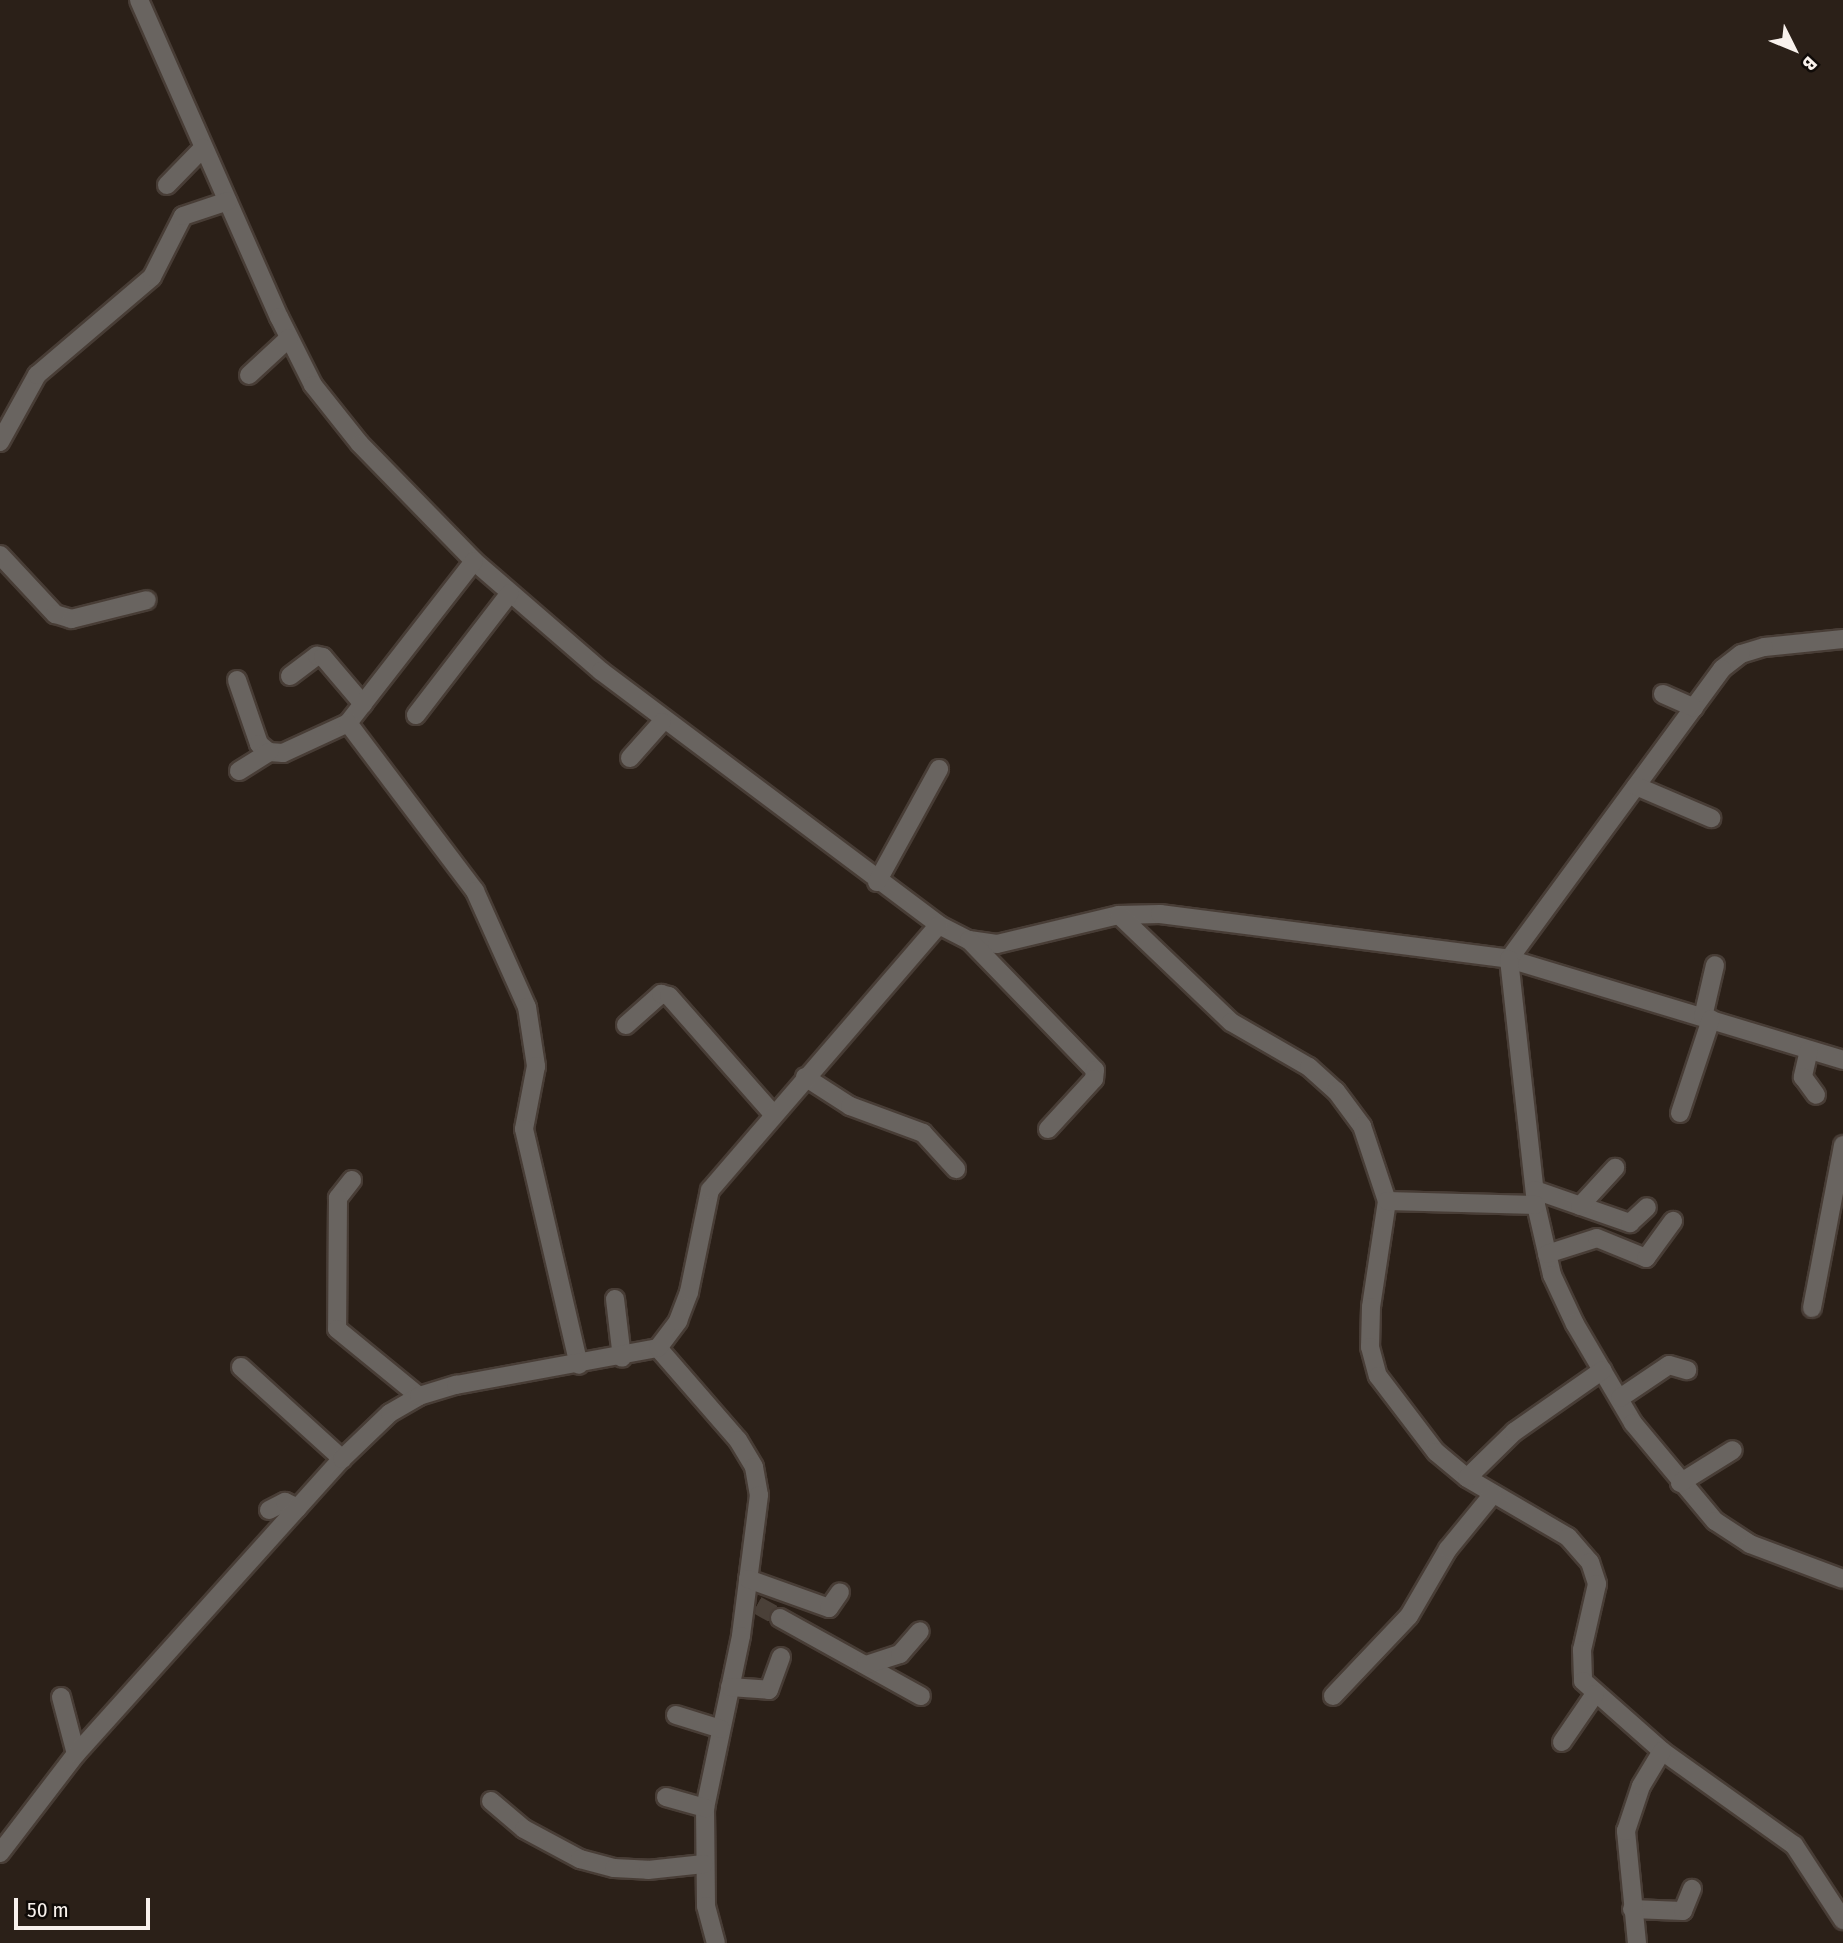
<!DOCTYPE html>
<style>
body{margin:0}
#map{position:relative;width:1843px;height:1943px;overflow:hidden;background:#2b2018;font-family:"Fira Sans Condensed",sans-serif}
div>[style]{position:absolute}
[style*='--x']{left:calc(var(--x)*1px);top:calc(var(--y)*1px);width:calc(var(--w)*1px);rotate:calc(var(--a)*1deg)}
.minor-tunnel>*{height:18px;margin-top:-9px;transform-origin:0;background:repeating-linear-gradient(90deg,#4a4038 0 18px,transparent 0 27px)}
.roads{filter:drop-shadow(2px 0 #483d36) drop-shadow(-2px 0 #483d36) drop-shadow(0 2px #483d36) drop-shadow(0 -2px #483d36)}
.minor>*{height:18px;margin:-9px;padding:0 9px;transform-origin:9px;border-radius:9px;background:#696460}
span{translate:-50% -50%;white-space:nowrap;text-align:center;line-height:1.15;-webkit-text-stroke:5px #100b08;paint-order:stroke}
.north{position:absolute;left:1759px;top:14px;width:70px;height:70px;-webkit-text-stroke:5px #100b08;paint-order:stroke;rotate:133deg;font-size:19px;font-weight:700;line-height:28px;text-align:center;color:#f9f2ed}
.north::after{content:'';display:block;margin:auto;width:24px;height:32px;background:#f9f2ed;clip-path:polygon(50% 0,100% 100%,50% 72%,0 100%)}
.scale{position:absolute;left:14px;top:1898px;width:136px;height:32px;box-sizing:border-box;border:4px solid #f9f2ed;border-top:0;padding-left:9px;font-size:21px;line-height:24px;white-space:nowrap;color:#f9f2ed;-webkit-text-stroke:5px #100b08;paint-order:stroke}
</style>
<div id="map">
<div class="minor-tunnel">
<div style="--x:757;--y:1605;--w:26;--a:29"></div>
</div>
<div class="roads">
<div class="minor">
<div style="--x:139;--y:0;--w:347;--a:66.2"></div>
<div style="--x:279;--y:317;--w:76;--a:63.4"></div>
<div style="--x:313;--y:385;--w:75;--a:51.5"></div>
<div style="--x:360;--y:444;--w:163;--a:45.7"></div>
<div style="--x:474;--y:561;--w:168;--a:40.9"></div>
<div style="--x:601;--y:671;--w:423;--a:36.9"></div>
<div style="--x:939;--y:925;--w:34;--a:27"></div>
<div style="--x:969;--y:940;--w:28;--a:8"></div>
<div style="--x:997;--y:944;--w:125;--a:-13.4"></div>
<div style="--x:1119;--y:915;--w:41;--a:-1.4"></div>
<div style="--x:1160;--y:914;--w:352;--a:7.3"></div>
<div style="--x:1509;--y:959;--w:349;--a:16.8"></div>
<div style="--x:167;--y:185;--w:52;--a:-45.8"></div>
<div style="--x:249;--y:375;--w:54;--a:-42.8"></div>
<div style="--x:0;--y:442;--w:77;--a:-61.1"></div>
<div style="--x:37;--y:375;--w:151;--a:-40.4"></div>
<div style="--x:152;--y:277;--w:68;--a:-63.1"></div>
<div style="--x:183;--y:216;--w:47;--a:-18.4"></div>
<div style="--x:0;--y:555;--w:81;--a:47"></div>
<div style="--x:55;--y:614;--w:17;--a:17"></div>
<div style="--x:71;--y:619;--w:78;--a:-14"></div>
<div style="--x:1843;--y:639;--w:79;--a:174.2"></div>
<div style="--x:1764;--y:647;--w:24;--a:163"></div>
<div style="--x:1741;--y:654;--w:24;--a:142"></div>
<div style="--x:1722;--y:669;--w:360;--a:126.3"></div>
<div style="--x:1509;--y:959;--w:247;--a:83.7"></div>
<div style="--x:1536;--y:1205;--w:72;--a:77.1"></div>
<div style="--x:1552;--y:1275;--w:54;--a:64.9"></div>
<div style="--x:1575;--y:1324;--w:115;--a:59.6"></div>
<div style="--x:1633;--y:1423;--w:128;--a:50.1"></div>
<div style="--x:1715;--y:1521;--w:42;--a:33.3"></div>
<div style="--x:1750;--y:1544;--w:99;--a:20.6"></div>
<div style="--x:290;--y:676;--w:34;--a:-37"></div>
<div style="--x:317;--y:656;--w:6;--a:9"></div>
<div style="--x:323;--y:657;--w:62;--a:49.6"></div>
<div style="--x:237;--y:680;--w:68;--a:71"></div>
<div style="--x:259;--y:744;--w:13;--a:39"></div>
<div style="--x:269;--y:752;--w:14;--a:4"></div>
<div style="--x:283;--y:753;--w:72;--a:-24.8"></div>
<div style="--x:348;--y:723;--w:205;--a:-52.1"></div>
<div style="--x:1663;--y:694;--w:34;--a:24"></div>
<div style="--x:416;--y:715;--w:154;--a:-52.4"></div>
<div style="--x:348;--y:723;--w:211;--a:52.9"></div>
<div style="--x:475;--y:891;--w:127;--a:65.9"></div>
<div style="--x:527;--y:1007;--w:60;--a:81.3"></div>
<div style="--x:536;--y:1066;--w:64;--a:100.8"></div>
<div style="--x:524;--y:1129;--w:242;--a:76.9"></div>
<div style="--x:630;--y:758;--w:48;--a:-48.4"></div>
<div style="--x:239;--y:771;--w:36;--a:-32"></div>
<div style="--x:1636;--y:786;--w:82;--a:23.1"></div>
<div style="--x:877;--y:882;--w:129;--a:-61.2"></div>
<div style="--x:1119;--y:915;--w:155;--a:43.7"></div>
<div style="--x:1231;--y:1022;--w:90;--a:30"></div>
<div style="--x:1309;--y:1067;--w:36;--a:42"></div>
<div style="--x:1336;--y:1091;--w:44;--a:53.4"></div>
<div style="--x:1362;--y:1126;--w:79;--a:71.6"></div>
<div style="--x:1387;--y:1201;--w:107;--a:98.6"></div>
<div style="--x:1371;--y:1307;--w:40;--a:91.4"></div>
<div style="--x:1370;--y:1347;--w:30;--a:75"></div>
<div style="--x:1378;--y:1376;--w:96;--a:52.7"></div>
<div style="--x:1436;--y:1452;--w:40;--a:40"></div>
<div style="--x:1467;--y:1478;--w:117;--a:30.3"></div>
<div style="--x:1568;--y:1537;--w:33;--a:49"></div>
<div style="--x:1590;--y:1562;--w:23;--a:72"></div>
<div style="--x:1597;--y:1584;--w:68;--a:102.8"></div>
<div style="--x:1582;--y:1650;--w:31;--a:88"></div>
<div style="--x:1583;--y:1681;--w:106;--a:41.5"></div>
<div style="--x:1662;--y:1751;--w:162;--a:35.5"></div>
<div style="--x:1794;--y:1845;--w:90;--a:56.8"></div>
<div style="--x:969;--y:940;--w:181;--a:45.9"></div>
<div style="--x:1095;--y:1070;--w:9;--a:96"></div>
<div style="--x:1094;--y:1079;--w:68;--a:132.6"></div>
<div style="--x:1703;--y:1017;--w:53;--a:-77"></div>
<div style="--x:626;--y:1025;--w:47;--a:-41.5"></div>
<div style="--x:661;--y:994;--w:8;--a:14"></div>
<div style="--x:669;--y:996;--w:157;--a:48.6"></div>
<div style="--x:1809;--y:1050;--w:28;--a:103"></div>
<div style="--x:1803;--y:1077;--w:22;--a:54"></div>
<div style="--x:805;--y:1077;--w:54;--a:32.8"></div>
<div style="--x:850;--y:1106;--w:78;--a:20.3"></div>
<div style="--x:923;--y:1133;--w:49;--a:47.5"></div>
<div style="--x:1680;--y:1113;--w:99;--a:-71.7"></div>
<div style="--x:352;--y:1180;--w:23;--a:128"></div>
<div style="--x:338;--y:1198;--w:131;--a:90.4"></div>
<div style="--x:337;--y:1329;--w:106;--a:39.3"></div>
<div style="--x:1535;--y:1190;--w:101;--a:19.2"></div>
<div style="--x:1630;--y:1223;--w:23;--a:-43"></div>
<div style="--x:1387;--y:1201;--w:149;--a:1.5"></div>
<div style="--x:1580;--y:1206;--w:52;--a:-47.4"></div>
<div style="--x:1547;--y:1254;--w:52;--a:-17.7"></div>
<div style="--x:1597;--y:1238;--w:53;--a:22.2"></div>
<div style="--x:1646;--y:1258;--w:46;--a:-53.9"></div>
<div style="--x:615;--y:1299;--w:59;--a:83.2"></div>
<div style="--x:1812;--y:1308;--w:166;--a:-79.2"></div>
<div style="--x:658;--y:1348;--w:122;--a:49"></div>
<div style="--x:738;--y:1440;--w:31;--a:59"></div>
<div style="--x:754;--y:1467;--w:28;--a:80"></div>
<div style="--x:759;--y:1495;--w:142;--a:97.3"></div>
<div style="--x:741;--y:1636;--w:176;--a:101.8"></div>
<div style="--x:705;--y:1808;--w:98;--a:89.4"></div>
<div style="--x:706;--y:1906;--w:38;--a:75"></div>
<div style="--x:241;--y:1367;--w:137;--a:42.3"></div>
<div style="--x:1620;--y:1398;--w:59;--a:-34"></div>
<div style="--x:1669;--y:1365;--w:19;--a:16"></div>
<div style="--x:1467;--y:1478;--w:66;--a:-44.4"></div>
<div style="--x:1514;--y:1432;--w:108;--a:-34.9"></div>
<div style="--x:1680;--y:1483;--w:62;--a:-31.9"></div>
<div style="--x:269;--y:1510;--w:18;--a:-27"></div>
<div style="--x:285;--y:1502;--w:14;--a:25"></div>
<div style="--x:748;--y:1579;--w:86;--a:19.7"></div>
<div style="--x:829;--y:1608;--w:19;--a:-55"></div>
<div style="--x:780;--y:1618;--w:161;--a:29"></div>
<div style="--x:866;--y:1665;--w:36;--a:-18"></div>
<div style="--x:900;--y:1654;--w:30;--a:-49"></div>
<div style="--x:730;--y:1687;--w:39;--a:4"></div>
<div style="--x:769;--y:1690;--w:35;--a:-70"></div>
<div style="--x:1333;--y:1696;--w:110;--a:-46.5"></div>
<div style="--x:1409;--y:1616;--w:78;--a:-59.8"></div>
<div style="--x:1448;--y:1549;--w:71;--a:-50.7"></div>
<div style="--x:61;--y:1697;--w:59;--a:75.3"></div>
<div style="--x:676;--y:1715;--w:47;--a:17.3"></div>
<div style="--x:1562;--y:1742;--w:58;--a:-55.5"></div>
<div style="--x:666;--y:1797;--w:41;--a:15.8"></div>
<div style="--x:491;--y:1801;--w:43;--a:40.3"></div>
<div style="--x:524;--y:1829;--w:64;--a:28.2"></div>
<div style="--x:580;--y:1859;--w:35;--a:15"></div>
<div style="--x:614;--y:1868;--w:34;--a:3"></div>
<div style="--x:648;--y:1870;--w:56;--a:-6.1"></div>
<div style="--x:0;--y:1853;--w:125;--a:-52.5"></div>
<div style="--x:76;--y:1754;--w:397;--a:-48"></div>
<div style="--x:342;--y:1459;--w:66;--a:-43.8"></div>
<div style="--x:390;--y:1413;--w:34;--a:-30"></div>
<div style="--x:419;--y:1396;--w:39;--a:-17"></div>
<div style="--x:456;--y:1385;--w:205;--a:-10.4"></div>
<div style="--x:658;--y:1348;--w:34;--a:-53"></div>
<div style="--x:678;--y:1321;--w:31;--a:-69"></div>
<div style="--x:689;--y:1292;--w:104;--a:-78.4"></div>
<div style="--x:710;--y:1190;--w:350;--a:-49.2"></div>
<div style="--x:1632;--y:1909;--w:51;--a:2.2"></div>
<div style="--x:1683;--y:1911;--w:24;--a:-68"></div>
<div style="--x:1637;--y:1943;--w:113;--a:-95.6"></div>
<div style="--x:1626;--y:1831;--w:47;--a:-71.6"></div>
<div style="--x:1641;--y:1786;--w:41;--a:-59"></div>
</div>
</div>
<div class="north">B</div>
<div class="scale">50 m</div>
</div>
